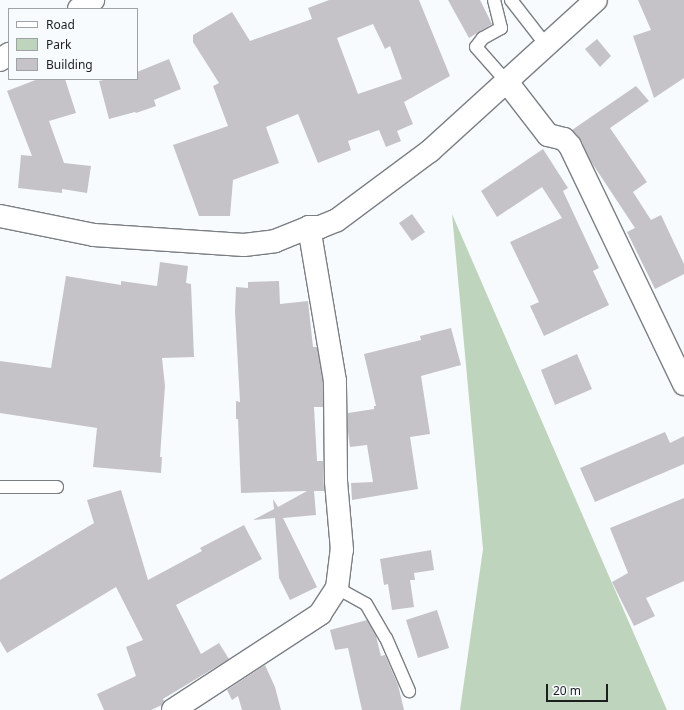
<!DOCTYPE html>
<style>
body{margin:0}
#map{position:relative;width:684px;height:710px;overflow:hidden;background:#f7fbfe;font-family:"Noto Sans",sans-serif}
div>[style]{position:absolute}
[style*='--x']{left:calc(var(--x)*1px);top:calc(var(--y)*1px);width:calc(var(--w)*1px);rotate:calc(var(--a)*1deg)}
.green>*{inset:0;background:#bfd4bc}
.building>*{inset:0;background:#c5c3c8}
.roads{filter:drop-shadow(1px 0 #7b7f83) drop-shadow(-1px 0 #7b7f83) drop-shadow(0 1px #7b7f83) drop-shadow(0 -1px #7b7f83)}
.service>*{height:12px;margin:-6px;padding:0 6px;transform-origin:6px;border-radius:6px;background:#fff}
.minor>*{height:22px;margin:-11px;padding:0 11px;transform-origin:11px;border-radius:11px;background:#fff}
.tertiary>*{height:22px;margin:-11px;padding:0 11px;transform-origin:11px;border-radius:11px;background:#fff}
span{translate:-50% -50%;white-space:nowrap;text-align:center;line-height:1.15;-webkit-text-stroke:4px #f7fbfe;paint-order:stroke}
.legend{position:absolute;left:8px;top:8px;width:130px;height:72px;box-sizing:border-box;background:#f7fbfe;border:1px solid #a0a3a5;margin:0;padding:5px 7px;list-style:none;font-size:12px;color:#1d1e20}
.legend li{display:flex;align-items:center;gap:8px;height:20px}
.legend b{width:20px;border:1px solid #a0a3a5}
.scale{position:absolute;left:546px;top:684px;width:62px;height:18px;box-sizing:border-box;border:2px solid #1d1e20;border-top:0;padding-left:5px;font-size:12px;line-height:14px;white-space:nowrap;color:#1d1e20;-webkit-text-stroke:3px #f7fbfe;paint-order:stroke}
</style>
<div id="map">
<div class="green">
<div style="clip-path:polygon(452px 214px,667px 710px,460px 710px,483px 549px)"></div>
</div>
<div class="building">
<div style="clip-path:polygon(evenodd,329px 0,419px 0,450px 76px,404px 102px,413px 124px,397px 131px,401px 141px,386px 147px,379px 130px,348px 141px,351px 150px,318px 163px,298px 114px,266px 127px,279px 163px,233px 180px,230px 216px,199px 216px,173px 145px,228px 126px,213px 86px,219px 83px,193px 42px,193px 35px,232px 12px,250px 41px,312px 19px,308px 8px,329px 0,373px 24px,385px 49px,390px 46px,402px 79px,358px 94px,337px 38px,373px 24px)"></div>
<div style="clip-path:polygon(448px 0,480px 0,492px 24px,469px 38px)"></div>
<div style="clip-path:polygon(638px 0,684px 0,684px 78px,654px 98px,633px 36px,651px 30px)"></div>
<div style="clip-path:polygon(597px 39px,611px 56px,600px 67px,585px 49px)"></div>
<div style="clip-path:polygon(169px 59px,181px 89px,154px 100px,156px 106px,136px 113px,135px 112px,109px 119px,99px 81px,108px 79px,137px 79px,137px 72px)"></div>
<div style="clip-path:polygon(38px 79px,65px 79px,76px 113px,49px 121px,64px 163px,91px 166px,87px 193px,62px 189px,62px 193px,18px 188px,21px 155px,32px 156px,7px 91px)"></div>
<div style="clip-path:polygon(636px 86px,649px 101px,610px 128px,647px 182px,633px 192px,651px 220px,661px 215px,684px 264px,684px 274px,655px 289px,627px 232px,635px 228px,590px 160px,581px 140px,572px 130px)"></div>
<div style="clip-path:polygon(543px 149px,568px 188px,563px 191px,599px 268px,593px 271px,609px 305px,544px 336px,530px 306px,539px 302px,510px 242px,562px 218px,542px 187px,497px 217px,481px 191px)"></div>
<div style="clip-path:polygon(412px 214px,425px 232px,412px 241px,399px 223px)"></div>
<div style="clip-path:polygon(160px 262px,188px 266px,186px 283px,191px 284px,194px 357px,162px 358px,165px 386px,160px 457px,162px 457px,161px 473px,93px 467px,97px 428px,0 413px,0 361px,51px 368px,66px 276px,121px 285px,121px 281px,157px 286px)"></div>
<div style="clip-path:polygon(279px 281px,280px 304px,308px 301px,313px 347px,317px 347px,323px 382px,323px 407px,314px 407px,317px 461px,323px 461px,324px 491px,314px 491px,316px 515px,283px 518px,317px 587px,290px 600px,279px 578px,275px 518px,253px 520px,274px 509px,273px 499px,278px 507px,307px 491px,241px 493px,238px 419px,236px 419px,236px 401px,240px 402px,235px 312px,236px 287px,248px 288px,248px 282px)"></div>
<div style="clip-path:polygon(451px 328px,461px 365px,421px 376px,430px 434px,410px 437px,418px 489px,352px 500px,351px 483px,373px 482px,367px 445px,350px 447px,348px 432px,348px 413px,374px 409px,374px 406px,376px 406px,364px 354px,421px 340px,420px 336px)"></div>
<div style="clip-path:polygon(577px 354px,592px 389px,555px 405px,541px 370px)"></div>
<div style="clip-path:polygon(665px 432px,670px 443px,684px 436px,684px 464px,595px 502px,580px 468px)"></div>
<div style="clip-path:polygon(121px 490px,148px 580px,202px 551px,200px 548px,244px 525px,262px 559px,176px 605px,201px 654px,219px 643px,229px 659px,163px 699px,164px 701px,162px 705px,151px 710px,104px 710px,97px 694px,136px 676px,126px 647px,143px 640px,116px 587px,7px 653px,0 641px,0 580px,94px 523px,87px 500px)"></div>
<div style="clip-path:polygon(684px 498px,684px 581px,646px 598px,655px 616px,634px 626px,612px 582px,628px 573px,610px 528px)"></div>
<div style="clip-path:polygon(431px 550px,434px 570px,414px 573px,415px 580px,410px 580px,414px 607px,392px 610px,388px 584px,384px 585px,380px 559px)"></div>
<div style="clip-path:polygon(437px 610px,449px 648px,418px 658px,406px 620px)"></div>
<div style="clip-path:polygon(367px 620px,376px 636px,381px 656px,385px 655px,398px 685px,404px 710px,362px 710px,348px 648px,335px 650px,330px 630px)"></div>
<div style="clip-path:polygon(265px 665px,275px 687px,281px 710px,242px 710px,238px 696px,232px 700px,227px 690px)"></div>
</div>
<div class="roads">
<div class="service">
<div style="--x:494;--y:0;--w:29;--a:76"></div>
<div style="--x:501;--y:28;--w:21;--a:151"></div>
<div style="--x:483;--y:38;--w:11;--a:128"></div>
<div style="--x:476;--y:47;--w:47;--a:48.5"></div>
<div style="--x:511;--y:0;--w:57;--a:52.1"></div>
<div style="--x:0;--y:487;--w:57;--a:0"></div>
<div style="--x:337;--y:588;--w:33;--a:29"></div>
<div style="--x:366;--y:604;--w:39;--a:60"></div>
<div style="--x:386;--y:638;--w:58;--a:66.5"></div>
</div>
<div class="minor">
<div style="--x:79;--y:9;--w:17;--a:-33"></div>
<div style="--x:0;--y:60;--w:11;--a:-34"></div>
<div style="--x:507;--y:82;--w:67;--a:52.3"></div>
<div style="--x:548;--y:135;--w:16;--a:14"></div>
<div style="--x:564;--y:139;--w:9;--a:49"></div>
<div style="--x:570;--y:146;--w:264;--a:64.4"></div>
<div style="--x:173;--y:710;--w:176;--a:-33.1"></div>
<div style="--x:320;--y:614;--w:31;--a:-57"></div>
<div style="--x:337;--y:588;--w:38;--a:-83"></div>
<div style="--x:342;--y:550;--w:69;--a:-95"></div>
<div style="--x:336;--y:481;--w:100;--a:-90.6"></div>
<div style="--x:335;--y:381;--w:156;--a:-99.6"></div>
</div>
<div class="tertiary">
<div style="--x:0;--y:216;--w:96;--a:11.4"></div>
<div style="--x:94;--y:235;--w:150;--a:3.8"></div>
<div style="--x:244;--y:245;--w:31;--a:-7"></div>
<div style="--x:275;--y:241;--w:37;--a:-22"></div>
<div style="--x:309;--y:227;--w:11;--a:0"></div>
<div style="--x:320;--y:227;--w:18;--a:-22"></div>
<div style="--x:337;--y:220;--w:116;--a:-36.6"></div>
<div style="--x:430;--y:151;--w:224;--a:-42.3"></div>
</div>
</div>
<ul class="legend">
<li><b style="height:5px;background:#fff"></b>Road</li>
<li><b style="height:11px;background:#bfd4bc"></b>Park</li>
<li><b style="height:11px;background:#c5c3c8"></b>Building</li>
</ul>
<div class="scale">20 m</div>
</div>
